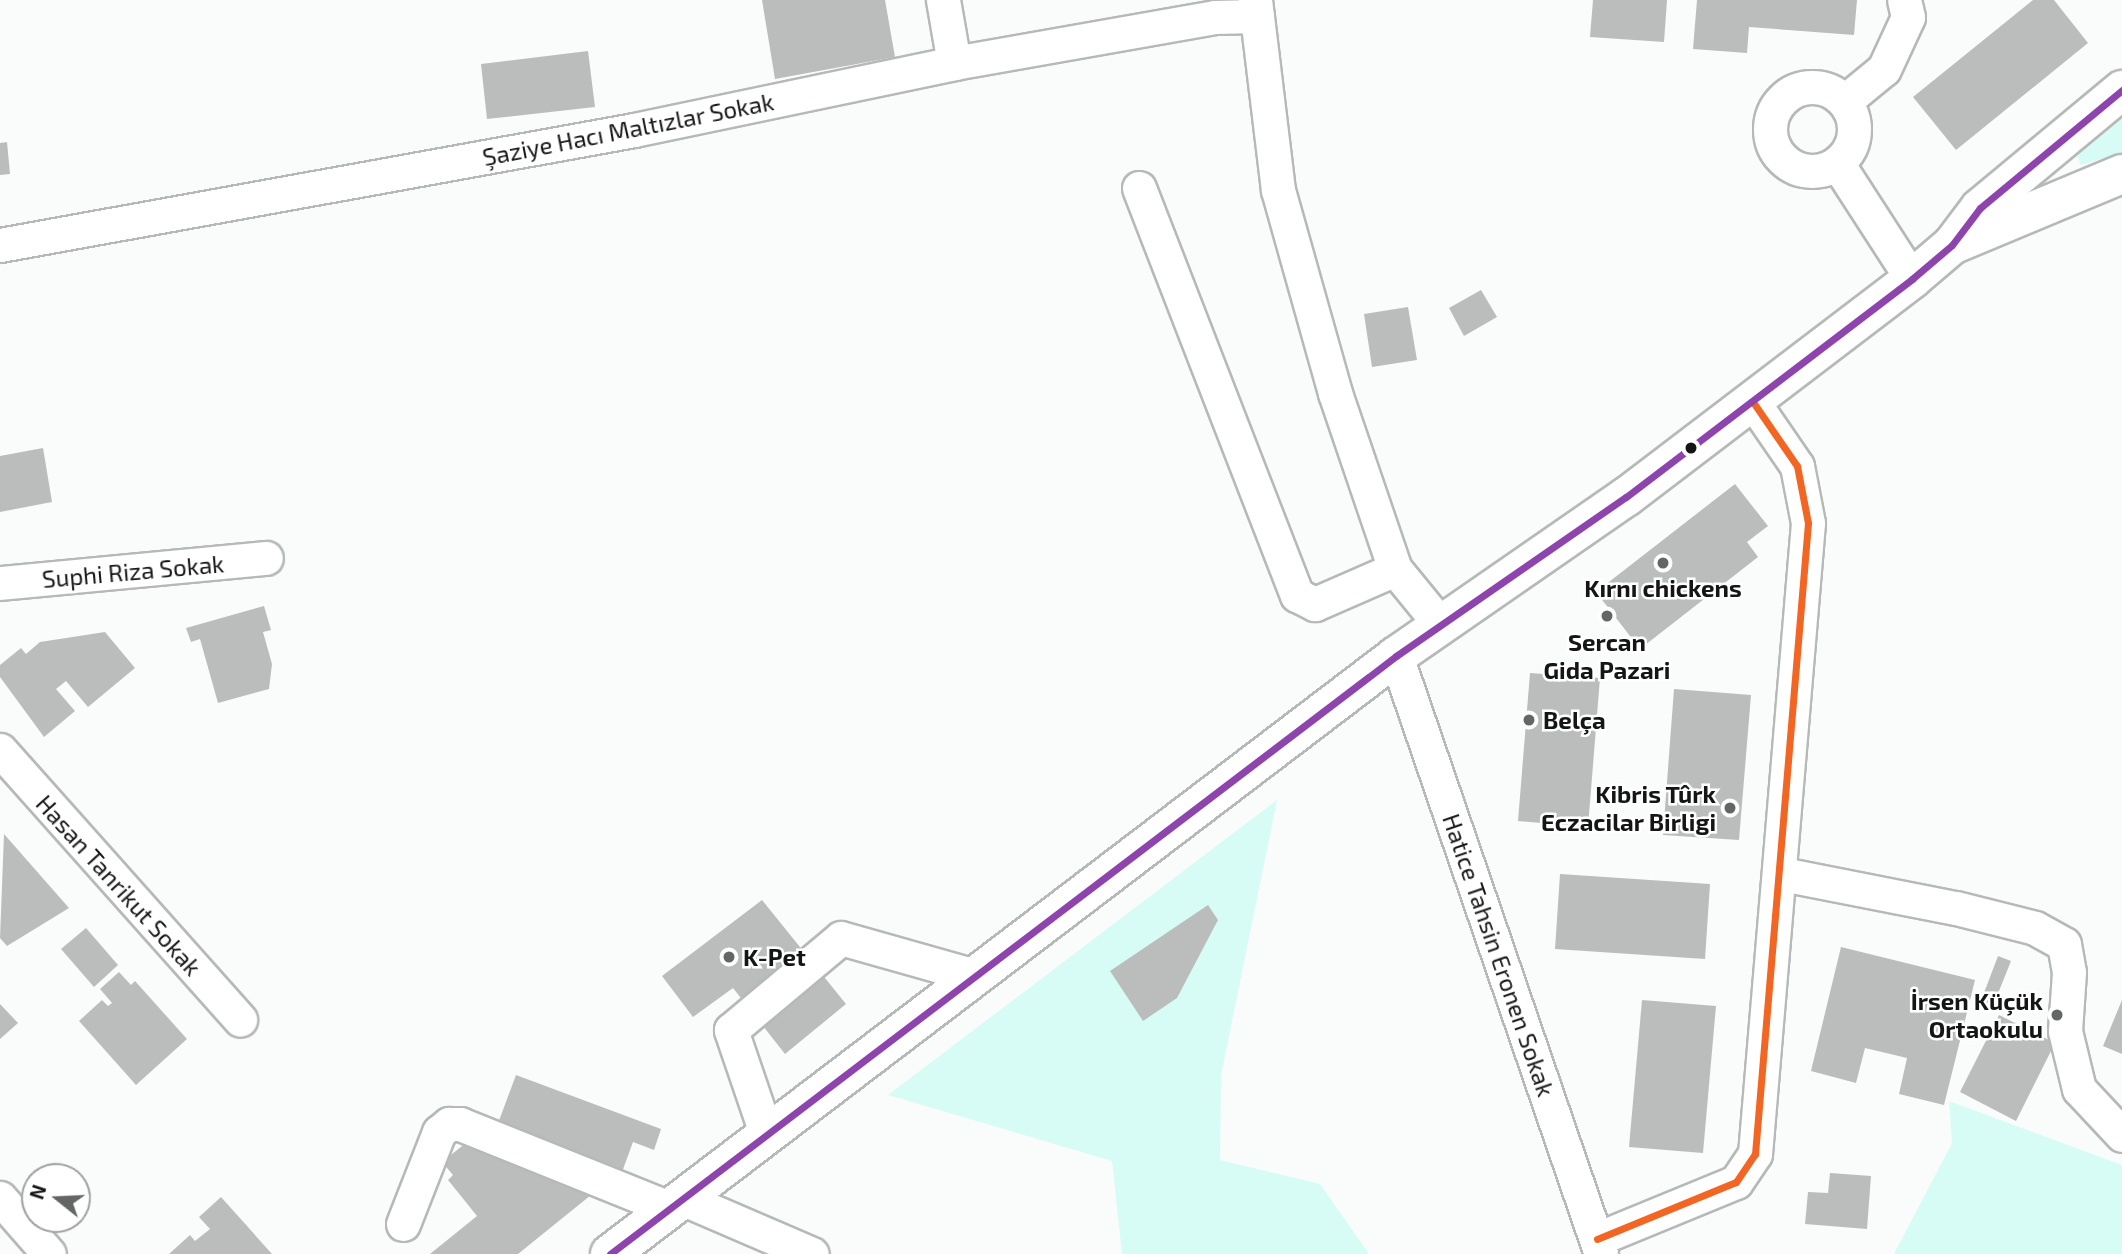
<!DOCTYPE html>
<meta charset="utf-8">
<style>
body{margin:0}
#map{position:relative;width:2122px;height:1254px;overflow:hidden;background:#f9fcfb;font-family:"Exo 2",sans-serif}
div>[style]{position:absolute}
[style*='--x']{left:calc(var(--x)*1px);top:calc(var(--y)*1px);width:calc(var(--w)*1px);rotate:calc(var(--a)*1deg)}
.green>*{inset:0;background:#d7fcf6}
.building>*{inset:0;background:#bbbdbd}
.roads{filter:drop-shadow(2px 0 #b6b9b8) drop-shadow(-2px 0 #b6b9b8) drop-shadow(0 2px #b6b9b8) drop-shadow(0 -2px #b6b9b8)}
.minor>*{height:33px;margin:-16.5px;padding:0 16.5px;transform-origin:16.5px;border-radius:16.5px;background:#fefffe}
.minor>.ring{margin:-16.5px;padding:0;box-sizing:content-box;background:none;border:33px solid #fefffe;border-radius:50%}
.major>*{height:38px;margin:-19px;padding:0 19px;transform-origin:19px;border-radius:19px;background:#fefffe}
.bus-1>*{height:7px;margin:-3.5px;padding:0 3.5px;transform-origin:3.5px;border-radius:3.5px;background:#f26522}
.bus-2>*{height:7px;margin:-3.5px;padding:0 3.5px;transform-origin:3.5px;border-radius:3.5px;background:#8e44ad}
.dots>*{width:19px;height:19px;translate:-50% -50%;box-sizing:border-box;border:4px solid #fff;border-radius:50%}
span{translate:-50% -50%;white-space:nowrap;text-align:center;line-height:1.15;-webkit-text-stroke:5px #fff;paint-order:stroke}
.street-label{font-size:24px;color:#141515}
.poi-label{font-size:24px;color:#141515;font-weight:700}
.left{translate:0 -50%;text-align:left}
.right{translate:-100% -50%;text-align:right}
.north{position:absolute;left:21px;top:1163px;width:70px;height:70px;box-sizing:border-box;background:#fff;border:2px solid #a1a1a1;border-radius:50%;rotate:288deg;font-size:19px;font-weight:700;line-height:28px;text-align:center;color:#141515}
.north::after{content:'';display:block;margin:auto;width:24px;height:32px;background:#646666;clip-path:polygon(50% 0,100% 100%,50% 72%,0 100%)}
</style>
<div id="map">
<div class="green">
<div style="clip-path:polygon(2122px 119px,2122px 153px,2081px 165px,2077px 156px)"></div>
<div style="clip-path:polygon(1277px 800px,1221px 1075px,1220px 1160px,1320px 1184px,1369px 1254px,1122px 1254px,1112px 1161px,888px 1095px)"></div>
<div style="clip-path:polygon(1949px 1101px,2122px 1165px,2122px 1254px,1894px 1254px,1952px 1143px)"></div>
</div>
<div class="building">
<div style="clip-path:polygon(762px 0,885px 0,895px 57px,775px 79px)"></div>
<div style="clip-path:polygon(1593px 0,1667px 0,1664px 42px,1590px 37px)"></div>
<div style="clip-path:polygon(1697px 0,1857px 0,1854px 35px,1749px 27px,1747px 53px,1693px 49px)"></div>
<div style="clip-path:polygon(2033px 0,2054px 0,2088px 43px,1956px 150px,1913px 97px)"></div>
<div style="clip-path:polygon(588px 51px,595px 107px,487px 119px,481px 64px)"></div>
<div style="clip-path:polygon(7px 142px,10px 174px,0 175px,0 143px)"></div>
<div style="clip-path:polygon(1481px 290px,1497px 317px,1464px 336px,1449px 308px)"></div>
<div style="clip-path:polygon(1408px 307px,1417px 360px,1372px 367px,1364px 314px)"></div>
<div style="clip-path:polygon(43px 448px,52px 502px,0 512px,0 456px)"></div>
<div style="clip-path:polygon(1735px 484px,1768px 526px,1747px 542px,1758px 557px,1640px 649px,1596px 592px)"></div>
<div style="clip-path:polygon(264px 606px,271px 630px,263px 632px,272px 664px,269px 689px,218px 703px,200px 639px,191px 642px,186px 628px)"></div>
<div style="clip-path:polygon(105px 632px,135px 668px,88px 707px,66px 681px,56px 689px,75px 711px,44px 737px,0 677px,0 665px,21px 648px,26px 654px,40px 642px)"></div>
<div style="clip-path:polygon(1530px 673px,1600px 678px,1588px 827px,1518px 821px)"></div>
<div style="clip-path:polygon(1674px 689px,1751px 695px,1739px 840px,1663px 835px)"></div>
<div style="clip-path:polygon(4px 834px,69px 908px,7px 946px,0 938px)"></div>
<div style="clip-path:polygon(1560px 874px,1710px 884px,1705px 959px,1555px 949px)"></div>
<div style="clip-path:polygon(762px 900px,846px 1004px,785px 1054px,733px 988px,693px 1017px,662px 976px)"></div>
<div style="clip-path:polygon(1208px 905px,1218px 920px,1177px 998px,1143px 1021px,1110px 971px)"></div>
<div style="clip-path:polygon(86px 928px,118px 965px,94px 987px,61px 949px)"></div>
<div style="clip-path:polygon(1841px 947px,1975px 980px,1944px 1105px,1899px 1094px,1907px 1058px,1865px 1048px,1856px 1083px,1811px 1071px)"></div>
<div style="clip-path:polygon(1998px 956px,2011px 961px,1991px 1011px,1979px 1006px)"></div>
<div style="clip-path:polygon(119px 972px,131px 985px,135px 981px,187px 1039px,136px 1085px,79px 1021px,102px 1000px,108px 1006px,112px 1003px,100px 989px)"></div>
<div style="clip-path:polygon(1642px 1000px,1716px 1006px,1703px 1153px,1629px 1147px)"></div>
<div style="clip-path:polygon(2122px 1000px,2122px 1054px,2103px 1046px)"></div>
<div style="clip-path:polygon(0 1004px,18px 1023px,0 1039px)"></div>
<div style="clip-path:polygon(1999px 1015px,2055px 1043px,2016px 1121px,1960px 1092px)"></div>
<div style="clip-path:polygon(516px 1075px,661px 1129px,654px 1150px,633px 1142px,622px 1172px,497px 1126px)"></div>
<div style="clip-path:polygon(476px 1135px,580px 1181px,591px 1195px,518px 1254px,430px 1254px,477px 1216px,448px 1180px,453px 1175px,442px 1162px)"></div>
<div style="clip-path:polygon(1830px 1173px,1871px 1176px,1867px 1229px,1805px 1224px,1808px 1192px,1828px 1193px)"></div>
<div style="clip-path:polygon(221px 1197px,272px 1254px,169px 1254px,190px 1235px,195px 1241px,210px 1229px,199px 1217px)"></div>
</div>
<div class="roads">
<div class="minor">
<div style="--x:943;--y:0;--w:64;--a:80.1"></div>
<div style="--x:1255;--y:0;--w:191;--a:83.1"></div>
<div style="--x:1278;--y:190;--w:211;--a:74.3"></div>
<div style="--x:1335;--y:393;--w:186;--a:71.2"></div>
<div style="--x:1395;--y:569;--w:71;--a:50.7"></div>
<div class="ring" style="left:1770px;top:87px;width:51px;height:51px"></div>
<div style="--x:1845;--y:101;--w:50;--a:-39.4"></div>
<div style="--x:1884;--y:69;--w:57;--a:-65.2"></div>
<div style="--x:1908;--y:17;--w:17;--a:-103"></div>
<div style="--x:1837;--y:163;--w:138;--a:57.1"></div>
<div style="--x:1139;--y:188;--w:437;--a:68.8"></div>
<div style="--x:1297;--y:595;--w:20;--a:27"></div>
<div style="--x:1315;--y:604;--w:87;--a:-23.6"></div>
<div style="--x:0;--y:245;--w:644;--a:-10.28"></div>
<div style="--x:634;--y:130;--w:327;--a:-11.8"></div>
<div style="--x:954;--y:63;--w:265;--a:-10"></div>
<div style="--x:1215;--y:17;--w:42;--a:-1.4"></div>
<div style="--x:0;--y:583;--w:267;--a:-5.4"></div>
<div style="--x:1396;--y:656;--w:632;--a:71.08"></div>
<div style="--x:0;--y:750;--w:361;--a:48.3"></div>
<div style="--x:1782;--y:874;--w:177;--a:11.1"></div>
<div style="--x:1956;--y:908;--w:81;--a:14.2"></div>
<div style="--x:2035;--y:928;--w:33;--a:29"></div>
<div style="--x:2064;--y:944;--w:28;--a:80"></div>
<div style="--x:2069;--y:972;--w:59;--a:93.9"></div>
<div style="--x:2065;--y:1031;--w:60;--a:76.4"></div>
<div style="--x:2079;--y:1089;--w:63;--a:46.9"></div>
<div style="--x:766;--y:1133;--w:109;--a:-108.8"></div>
<div style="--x:731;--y:1030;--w:143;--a:-39.9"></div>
<div style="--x:841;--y:938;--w:139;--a:15.8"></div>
<div style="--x:0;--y:1198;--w:74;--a:48.8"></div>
<div style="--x:684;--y:1199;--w:139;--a:23.3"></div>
<div style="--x:403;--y:1224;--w:99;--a:-68.6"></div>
<div style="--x:439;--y:1132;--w:13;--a:-39"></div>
<div style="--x:449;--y:1124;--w:11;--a:0"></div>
<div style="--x:460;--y:1124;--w:227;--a:21.9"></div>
<div style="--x:1597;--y:1239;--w:150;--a:-22.3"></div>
<div style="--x:1736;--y:1182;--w:34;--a:-56"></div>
<div style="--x:1755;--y:1154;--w:633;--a:-85.2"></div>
<div style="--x:1808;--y:523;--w:58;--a:-100.9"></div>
<div style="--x:1797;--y:466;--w:78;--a:-124.5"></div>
</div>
<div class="major">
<div style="--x:1952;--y:245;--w:184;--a:-22.7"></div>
<div style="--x:610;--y:1254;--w:988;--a:-37.26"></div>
<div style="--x:1396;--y:656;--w:280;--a:-34.7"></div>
<div style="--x:1626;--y:497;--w:360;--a:-37.3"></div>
<div style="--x:1912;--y:279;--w:52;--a:-40.4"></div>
<div style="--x:1952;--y:245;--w:46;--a:-52.9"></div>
<div style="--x:1980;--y:208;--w:185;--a:-39.7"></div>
</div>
</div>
<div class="bus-1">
<div style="--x:1597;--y:1239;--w:150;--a:-22.3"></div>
<div style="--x:1736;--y:1182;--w:34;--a:-56"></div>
<div style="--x:1755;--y:1154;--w:633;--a:-85.2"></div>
<div style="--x:1808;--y:523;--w:58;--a:-100.9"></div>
<div style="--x:1797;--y:466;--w:78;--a:-124.5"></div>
</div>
<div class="bus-2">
<div style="--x:610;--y:1254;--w:988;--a:-37.26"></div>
<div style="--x:1396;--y:656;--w:280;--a:-34.7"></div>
<div style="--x:1626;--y:497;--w:360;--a:-37.3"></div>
<div style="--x:1912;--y:279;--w:52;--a:-40.4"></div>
<div style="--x:1952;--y:245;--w:46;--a:-52.9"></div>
<div style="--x:1980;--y:208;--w:185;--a:-39.7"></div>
</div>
<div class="dots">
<div style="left:1691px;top:448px;background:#141515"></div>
<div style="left:1663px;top:563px;background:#646666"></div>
<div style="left:1607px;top:616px;background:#646666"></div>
<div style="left:1529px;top:720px;background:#646666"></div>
<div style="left:1730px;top:808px;background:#646666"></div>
<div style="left:729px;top:957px;background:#646666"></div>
<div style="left:2057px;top:1015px;background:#646666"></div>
</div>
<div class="street-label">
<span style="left:628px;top:129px;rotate:-11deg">Şaziye Hacı Maltızlar Sokak</span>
<span style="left:133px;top:571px;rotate:-5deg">Suphi Riza Sokak</span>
<span style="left:119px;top:885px;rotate:48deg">Hasan Tanrikut Sokak</span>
<span style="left:1499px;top:955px;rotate:71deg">Hatice Tahsin Eronen Sokak</span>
</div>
<div class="poi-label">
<span style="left:1663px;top:588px">Kırnı chickens</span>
<span style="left:1607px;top:656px">Sercan<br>Gida Pazari</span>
<span class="left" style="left:1543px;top:720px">Belça</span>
<span class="right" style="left:1716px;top:808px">Kibris Tûrk<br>Eczacilar Birligi</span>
<span class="left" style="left:743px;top:957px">K-Pet</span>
<span class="right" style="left:2043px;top:1015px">İrsen Küçük<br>Ortaokulu</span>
</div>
<div class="north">N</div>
</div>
